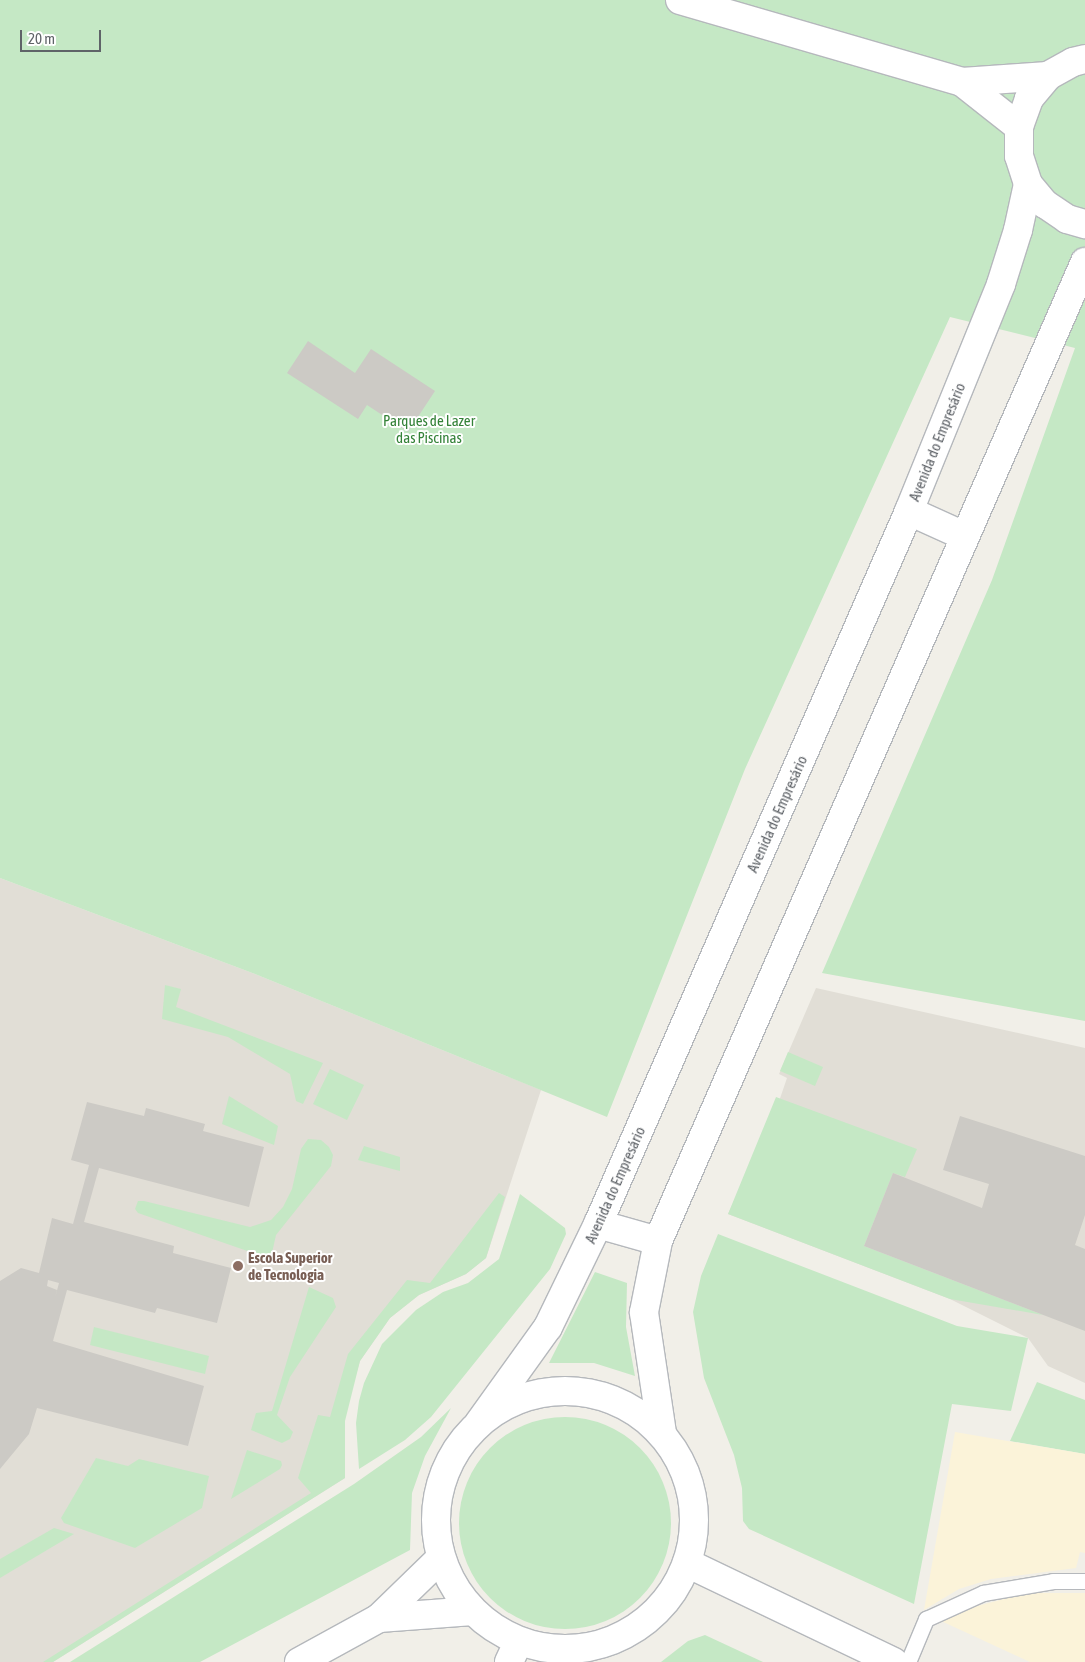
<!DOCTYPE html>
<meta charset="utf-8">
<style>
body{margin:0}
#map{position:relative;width:1085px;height:1662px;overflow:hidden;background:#f1efe8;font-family:"Asap Condensed",sans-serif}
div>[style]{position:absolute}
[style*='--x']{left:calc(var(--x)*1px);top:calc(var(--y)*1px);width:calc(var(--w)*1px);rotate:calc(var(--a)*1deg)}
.education>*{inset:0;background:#e1ded6}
.green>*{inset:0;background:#c5e8c5}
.round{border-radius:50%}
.sand>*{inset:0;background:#fbf3d9}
.building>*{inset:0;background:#cccac5}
.roads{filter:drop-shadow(1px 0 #b5b8bc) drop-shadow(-1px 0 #b5b8bc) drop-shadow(0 1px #b5b8bc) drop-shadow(0 -1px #b5b8bc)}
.lane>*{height:15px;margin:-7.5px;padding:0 7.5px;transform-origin:7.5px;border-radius:7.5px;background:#fff}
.street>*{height:28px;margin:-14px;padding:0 14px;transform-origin:14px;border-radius:14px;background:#fff}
.secondary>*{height:28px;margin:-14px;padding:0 14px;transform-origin:14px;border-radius:14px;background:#fff}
.secondary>.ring{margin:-14px;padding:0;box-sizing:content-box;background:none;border:28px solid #fff;border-radius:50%}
.dots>*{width:14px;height:14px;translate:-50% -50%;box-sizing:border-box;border:2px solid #fff;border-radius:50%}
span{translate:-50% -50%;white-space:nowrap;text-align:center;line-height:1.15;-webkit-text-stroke:4px #fff;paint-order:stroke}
.park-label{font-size:15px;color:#348238}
.street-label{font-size:15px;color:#5f6368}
.education-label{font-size:15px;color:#785e54;font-weight:700}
.left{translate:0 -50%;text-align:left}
.scale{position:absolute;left:20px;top:30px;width:81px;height:22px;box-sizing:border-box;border:2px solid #5f6368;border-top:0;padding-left:6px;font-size:15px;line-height:18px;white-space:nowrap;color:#5f6368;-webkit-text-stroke:4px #fff;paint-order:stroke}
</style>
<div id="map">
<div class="education">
<div style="clip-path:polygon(0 878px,255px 974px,541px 1090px,486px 1258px,466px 1274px,419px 1295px,390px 1318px,360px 1361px,344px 1417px,345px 1478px,53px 1662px,0 1662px)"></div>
<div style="clip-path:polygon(816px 988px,1085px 1048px,1085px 1383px,1048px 1366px,1028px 1338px,950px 1299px,728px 1214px,775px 1113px,787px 1078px,779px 1074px)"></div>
</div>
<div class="green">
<div style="clip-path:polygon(0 0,1085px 0,1085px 1021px,822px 973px,992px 580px,1075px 348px,950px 317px,745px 769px,607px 1117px,255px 974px,0 878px)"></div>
<div style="clip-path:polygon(165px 985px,181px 989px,176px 1007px,323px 1063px,303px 1104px,296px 1101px,290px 1074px,228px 1037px,162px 1019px)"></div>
<div style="clip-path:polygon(788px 1052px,823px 1067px,815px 1086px,780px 1071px)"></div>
<div style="clip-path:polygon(330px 1069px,364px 1085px,347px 1120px,313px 1104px)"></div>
<div style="clip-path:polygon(229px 1096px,278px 1126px,274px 1145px,222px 1124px)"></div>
<div style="clip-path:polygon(776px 1097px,917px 1149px,905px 1177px,893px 1173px,864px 1246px,1043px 1315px,950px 1299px,728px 1214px)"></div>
<div style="clip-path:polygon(308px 1139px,321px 1140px,329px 1147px,333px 1155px,331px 1166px,276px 1235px,272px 1253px,262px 1256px,138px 1213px,135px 1209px,138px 1201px,144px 1201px,250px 1227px,271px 1220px,283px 1207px,292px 1189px,301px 1149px)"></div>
<div style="clip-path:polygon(364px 1146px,400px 1157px,400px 1171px,358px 1160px)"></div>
<div style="clip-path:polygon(499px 1193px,505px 1197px,486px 1258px,466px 1274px,419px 1295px,390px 1318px,360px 1361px,345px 1421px,345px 1478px,53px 1662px,43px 1662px,311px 1493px,298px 1478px,318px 1415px,330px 1417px,348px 1354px,407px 1280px,430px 1283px)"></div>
<div style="clip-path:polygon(520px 1194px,565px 1228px,566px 1234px,550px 1269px,431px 1417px,405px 1440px,359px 1469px,356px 1423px,359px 1401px,364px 1383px,382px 1344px,416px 1310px,443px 1292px,468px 1283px,499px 1259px)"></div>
<div style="clip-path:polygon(718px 1234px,957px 1326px,1028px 1338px,1011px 1411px,952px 1404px,914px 1604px,749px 1529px,743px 1521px,742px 1488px,734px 1455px,704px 1378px,693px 1312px,701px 1276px)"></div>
<div style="clip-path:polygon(595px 1272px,627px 1283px,626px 1327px,635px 1376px,594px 1363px,549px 1363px)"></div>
<div style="clip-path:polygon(309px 1287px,333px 1298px,336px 1307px,290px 1377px,277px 1415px,293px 1432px,290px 1439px,282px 1443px,251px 1430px,256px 1413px,272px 1411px)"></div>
<div style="clip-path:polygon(94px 1327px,209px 1356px,205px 1374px,90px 1345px)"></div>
<div style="clip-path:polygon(1037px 1382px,1085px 1400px,1085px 1454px,1010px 1441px)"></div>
<div style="clip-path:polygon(451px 1408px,425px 1456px,412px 1493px,410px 1550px,200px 1662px,70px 1662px,354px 1484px,421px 1437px)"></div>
<div class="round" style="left:459px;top:1417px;width:212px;height:212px"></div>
<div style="clip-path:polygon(247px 1450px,281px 1461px,282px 1465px,280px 1469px,231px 1499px)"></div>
<div style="clip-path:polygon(96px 1458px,128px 1466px,139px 1459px,209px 1476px,202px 1508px,135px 1548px,64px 1523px,61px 1518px)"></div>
<div style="clip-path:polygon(54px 1528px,74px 1534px,0 1578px,0 1559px)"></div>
<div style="clip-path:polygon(705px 1635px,763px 1662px,661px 1662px,688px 1641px)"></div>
</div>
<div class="sand">
<div style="clip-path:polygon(955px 1432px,1085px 1454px,1085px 1553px,1080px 1552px,1076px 1568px,991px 1579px,959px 1589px,924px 1610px)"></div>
<div style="clip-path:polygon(1028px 1593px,1085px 1593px,1085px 1662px,1030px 1662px,939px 1620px,973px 1607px)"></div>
</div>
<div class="building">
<div style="clip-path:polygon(308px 341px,355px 373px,371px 349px,435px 391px,408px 432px,367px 405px,358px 419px,287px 373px)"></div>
<div style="clip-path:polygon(evenodd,87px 1102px,144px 1116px,146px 1108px,205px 1124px,203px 1131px,264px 1147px,249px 1207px,99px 1168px,84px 1222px,174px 1246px,173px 1253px,231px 1268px,217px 1323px,157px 1308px,155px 1313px,67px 1290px,53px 1341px,204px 1386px,188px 1446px,37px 1408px,29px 1434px,0 1469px,0 1281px,21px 1268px,39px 1273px,52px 1218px,73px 1224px,89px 1165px,71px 1160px,87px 1102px,48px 1280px,59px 1283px,55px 1298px,57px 1290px,47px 1286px,48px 1280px)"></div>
<div style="clip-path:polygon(960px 1116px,1085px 1156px,1085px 1215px,1075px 1245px,1085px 1249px,1085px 1331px,864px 1246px,893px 1173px,982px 1208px,989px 1184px,943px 1170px)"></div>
</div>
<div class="roads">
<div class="lane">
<div style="--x:908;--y:1662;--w:47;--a:-67.3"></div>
<div style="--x:926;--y:1619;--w:63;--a:-24.5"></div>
<div style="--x:983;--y:1593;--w:71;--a:-9.7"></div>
<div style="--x:1053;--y:1581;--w:32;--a:0"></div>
</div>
<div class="street">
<div style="--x:680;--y:0;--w:294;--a:16.2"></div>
<div style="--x:962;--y:82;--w:86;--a:-4"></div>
<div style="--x:962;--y:82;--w:73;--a:38.3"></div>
<div style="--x:909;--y:511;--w:60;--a:24.4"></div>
<div style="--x:598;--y:1224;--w:62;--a:15.8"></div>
<div style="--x:687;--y:1563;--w:229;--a:25.6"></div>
<div style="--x:509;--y:1662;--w:23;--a:-65"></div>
</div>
<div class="secondary">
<div style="--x:1085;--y:59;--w:12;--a:166"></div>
<div style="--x:1073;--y:62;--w:29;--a:151"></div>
<div style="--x:1048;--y:76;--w:30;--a:130"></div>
<div style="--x:1029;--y:99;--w:30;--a:110"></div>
<div style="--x:1019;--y:127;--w:29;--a:90"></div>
<div style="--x:1019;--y:156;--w:29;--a:72"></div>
<div style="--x:1028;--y:184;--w:26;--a:50"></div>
<div style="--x:1045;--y:204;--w:27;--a:34"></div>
<div style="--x:1067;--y:219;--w:19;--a:16"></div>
<div class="ring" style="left:436px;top:1391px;width:230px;height:230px"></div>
<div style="--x:479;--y:1423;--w:118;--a:-54.3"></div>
<div style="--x:548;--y:1327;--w:114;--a:-64.1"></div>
<div style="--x:598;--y:1224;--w:778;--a:-66.43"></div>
<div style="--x:909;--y:511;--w:245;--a:-67.9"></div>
<div style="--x:1001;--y:284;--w:57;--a:-72.5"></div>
<div style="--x:1018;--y:230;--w:47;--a:-77.7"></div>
<div style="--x:662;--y:1433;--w:122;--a:-98.5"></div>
<div style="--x:644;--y:1312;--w:72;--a:-78.8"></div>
<div style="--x:658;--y:1241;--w:1068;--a:-66.44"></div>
<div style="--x:379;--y:1618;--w:94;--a:-4.3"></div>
<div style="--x:299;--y:1662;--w:91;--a:-28.8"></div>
<div style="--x:379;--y:1618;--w:86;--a:-44.1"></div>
</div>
</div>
<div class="dots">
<div style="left:238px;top:1266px;background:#8d6e63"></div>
</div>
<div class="park-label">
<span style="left:429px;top:429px">Parques de Lazer<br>das Piscinas</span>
</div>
<div class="street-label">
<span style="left:937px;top:442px;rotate:-68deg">Avenida do Empresário</span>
<span style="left:777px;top:814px;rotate:-66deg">Avenida do Empresário</span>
<span style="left:615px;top:1185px;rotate:-66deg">Avenida do Empresário</span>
</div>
<div class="education-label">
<span class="left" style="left:248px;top:1266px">Escola Superior<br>de Tecnologia</span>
</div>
<div class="scale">20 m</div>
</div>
